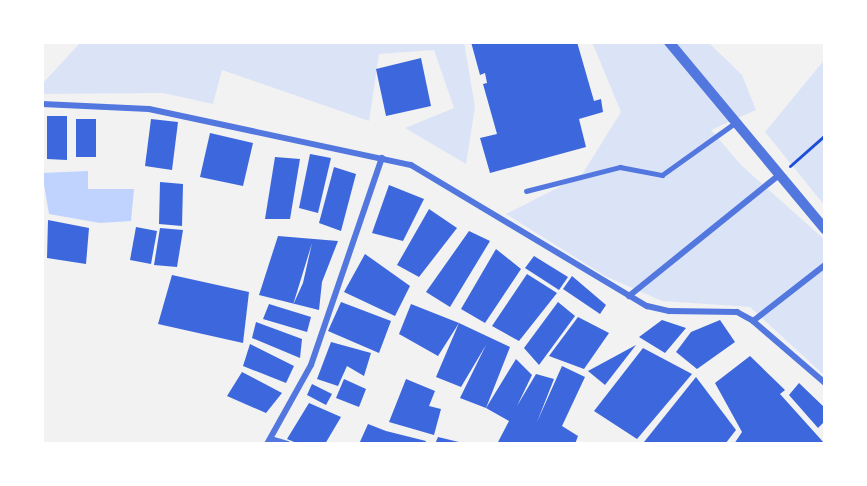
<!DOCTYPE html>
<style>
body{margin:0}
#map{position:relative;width:867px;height:486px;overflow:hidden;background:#f2f2f2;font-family:Inter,sans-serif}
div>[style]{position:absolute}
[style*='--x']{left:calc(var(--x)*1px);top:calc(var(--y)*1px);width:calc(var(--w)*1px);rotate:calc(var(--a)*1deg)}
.green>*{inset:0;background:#dbe4f7}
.water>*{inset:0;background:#bfd3fe}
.building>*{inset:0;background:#3d67dc}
.path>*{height:3px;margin:-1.5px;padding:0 1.5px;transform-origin:1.5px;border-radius:1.5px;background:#1d4ed8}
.service>*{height:4.5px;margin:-2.25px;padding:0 2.25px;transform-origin:2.25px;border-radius:2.25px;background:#5277de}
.minor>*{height:6px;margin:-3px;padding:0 3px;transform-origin:3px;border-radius:3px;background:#5277de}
.tertiary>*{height:10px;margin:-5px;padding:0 5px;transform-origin:5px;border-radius:5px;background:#5277de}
span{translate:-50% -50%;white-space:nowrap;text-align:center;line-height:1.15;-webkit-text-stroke:5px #fff;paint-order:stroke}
.frame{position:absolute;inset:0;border:44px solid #fff;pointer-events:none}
</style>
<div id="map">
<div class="green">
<div style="clip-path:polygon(81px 42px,464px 42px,475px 107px,466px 164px,405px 128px,454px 108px,434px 50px,379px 54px,369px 121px,222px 70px,213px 104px,163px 93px,42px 94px,42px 84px)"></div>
<div style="clip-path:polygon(592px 42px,708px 42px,742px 75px,756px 110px,711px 130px,742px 166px,825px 240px,825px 376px,750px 307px,662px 301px,605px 276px,506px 214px,581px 176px,621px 112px)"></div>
<div style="clip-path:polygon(825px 59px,825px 206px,765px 132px)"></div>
</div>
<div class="water">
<div style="clip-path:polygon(88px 171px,88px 189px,134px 189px,131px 221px,100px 223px,49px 214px,42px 173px)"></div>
</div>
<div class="building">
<div style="clip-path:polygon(471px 42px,577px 42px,594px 101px,601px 99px,603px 112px,579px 119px,586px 147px,490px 173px,480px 138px,497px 134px,483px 84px,487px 83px,485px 73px,480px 75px)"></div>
<div style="clip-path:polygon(421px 58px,431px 106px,386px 116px,376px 69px)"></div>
<div style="clip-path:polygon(47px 116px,67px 116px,67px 160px,47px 159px)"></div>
<div style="clip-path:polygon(76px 119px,96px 119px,96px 157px,76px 157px)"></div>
<div style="clip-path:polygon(151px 119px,178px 122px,172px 170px,145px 166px)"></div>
<div style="clip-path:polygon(210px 133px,253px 143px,243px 186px,200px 177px)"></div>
<div style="clip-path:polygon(310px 154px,331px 158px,318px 213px,299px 208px)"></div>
<div style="clip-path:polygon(275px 157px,300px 159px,290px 219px,265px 219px)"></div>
<div style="clip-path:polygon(334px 167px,356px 174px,341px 231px,319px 223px)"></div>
<div style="clip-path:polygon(160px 182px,183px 184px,182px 226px,159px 224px)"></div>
<div style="clip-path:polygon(389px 185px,424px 199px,403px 241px,372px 233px)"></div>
<div style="clip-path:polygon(429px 209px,457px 228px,419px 277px,397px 265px)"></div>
<div style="clip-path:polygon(48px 220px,89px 228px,86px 264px,47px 258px)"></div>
<div style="clip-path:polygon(136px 227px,157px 231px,151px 264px,130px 260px)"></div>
<div style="clip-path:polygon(160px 228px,183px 230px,177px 267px,154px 265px)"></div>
<div style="clip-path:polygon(469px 231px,490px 241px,450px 307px,426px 292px)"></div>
<div style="clip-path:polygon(evenodd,278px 236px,338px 241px,322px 282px,319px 310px,259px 295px,278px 236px,312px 243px,303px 283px,293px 305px,312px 243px)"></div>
<div style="clip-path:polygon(496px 249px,521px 269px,485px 323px,461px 309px)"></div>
<div style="clip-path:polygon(365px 254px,410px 286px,395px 316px,344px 292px)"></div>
<div style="clip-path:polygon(534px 256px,568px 277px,559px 290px,525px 268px)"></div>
<div style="clip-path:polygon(527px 274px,557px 293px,519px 341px,492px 326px)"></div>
<div style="clip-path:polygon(172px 275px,249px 292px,243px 343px,158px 324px)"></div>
<div style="clip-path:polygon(572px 276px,606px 305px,600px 314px,563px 289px)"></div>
<div style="clip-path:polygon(341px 302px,391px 321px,379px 353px,328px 331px)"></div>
<div style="clip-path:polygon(558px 302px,575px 316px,539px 365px,524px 348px)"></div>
<div style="clip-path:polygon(269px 304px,311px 317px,307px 332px,263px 319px)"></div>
<div style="clip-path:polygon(411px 304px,459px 323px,510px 347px,486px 408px,460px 398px,486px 345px,461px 387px,436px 377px,459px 323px,438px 356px,399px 334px)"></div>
<div style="clip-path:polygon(578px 317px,609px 333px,584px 369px,549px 356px)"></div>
<div style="clip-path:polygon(662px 320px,686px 328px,665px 353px,639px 337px)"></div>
<div style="clip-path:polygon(720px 320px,735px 342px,697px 369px,676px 352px,691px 332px)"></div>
<div style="clip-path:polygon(256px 322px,302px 339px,300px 358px,252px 338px)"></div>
<div style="clip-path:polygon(331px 342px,371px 353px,364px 376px,347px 366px,338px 386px,317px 379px)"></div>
<div style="clip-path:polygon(250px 344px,294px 366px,286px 383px,243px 366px)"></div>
<div style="clip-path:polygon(636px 345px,605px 385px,588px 371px)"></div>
<div style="clip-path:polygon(643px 348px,692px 374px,637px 439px,594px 411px)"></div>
<div style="clip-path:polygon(750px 356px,785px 390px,780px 394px,825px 444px,734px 444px,742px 432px,715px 383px)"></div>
<div style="clip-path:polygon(516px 359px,532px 375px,517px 406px,536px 374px,554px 379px,537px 422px,562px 366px,585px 377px,562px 426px,578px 436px,575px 444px,497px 444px,509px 421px,486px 408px)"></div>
<div style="clip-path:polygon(242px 372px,282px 393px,266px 413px,227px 396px)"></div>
<div style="clip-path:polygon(696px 377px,736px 430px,725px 444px,644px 442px)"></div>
<div style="clip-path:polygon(344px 379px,366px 389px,359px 407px,336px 398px)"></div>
<div style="clip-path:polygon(406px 379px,435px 391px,429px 406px,441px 409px,434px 435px,389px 422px)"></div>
<div style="clip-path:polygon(799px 383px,825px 408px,825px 421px,818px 428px,789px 395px)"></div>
<div style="clip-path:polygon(312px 384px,332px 394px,326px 405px,307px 395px)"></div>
<div style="clip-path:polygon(309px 403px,341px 417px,325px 444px,299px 444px,287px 439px)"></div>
<div style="clip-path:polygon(368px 424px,386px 431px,426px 441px,425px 444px,359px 444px)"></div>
<div style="clip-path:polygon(438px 437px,463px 443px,462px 444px,435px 444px)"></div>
</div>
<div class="path">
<div style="--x:790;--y:166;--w:47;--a:-41.5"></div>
</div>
<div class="service">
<div style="--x:526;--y:191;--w:97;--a:-14.3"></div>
<div style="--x:620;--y:167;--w:43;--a:10.8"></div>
<div style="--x:662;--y:175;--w:90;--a:-35.5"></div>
</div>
<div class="minor">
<div style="--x:42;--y:104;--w:107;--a:2.7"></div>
<div style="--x:149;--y:109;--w:268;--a:12.1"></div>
<div style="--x:411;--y:165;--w:275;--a:30.9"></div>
<div style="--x:647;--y:306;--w:23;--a:13"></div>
<div style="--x:669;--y:311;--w:68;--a:0.8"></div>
<div style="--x:737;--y:312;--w:18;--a:29"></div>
<div style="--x:753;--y:321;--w:95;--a:40.7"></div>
<div style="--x:629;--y:296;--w:193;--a:-38.9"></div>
<div style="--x:753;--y:321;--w:91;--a:-37.9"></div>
<div style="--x:271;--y:439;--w:17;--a:17"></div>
<div style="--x:267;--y:444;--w:90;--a:-60.9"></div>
<div style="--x:311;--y:365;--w:219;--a:-71.1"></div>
</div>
<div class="tertiary">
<div style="--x:669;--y:42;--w:244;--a:50.2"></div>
</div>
<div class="frame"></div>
</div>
